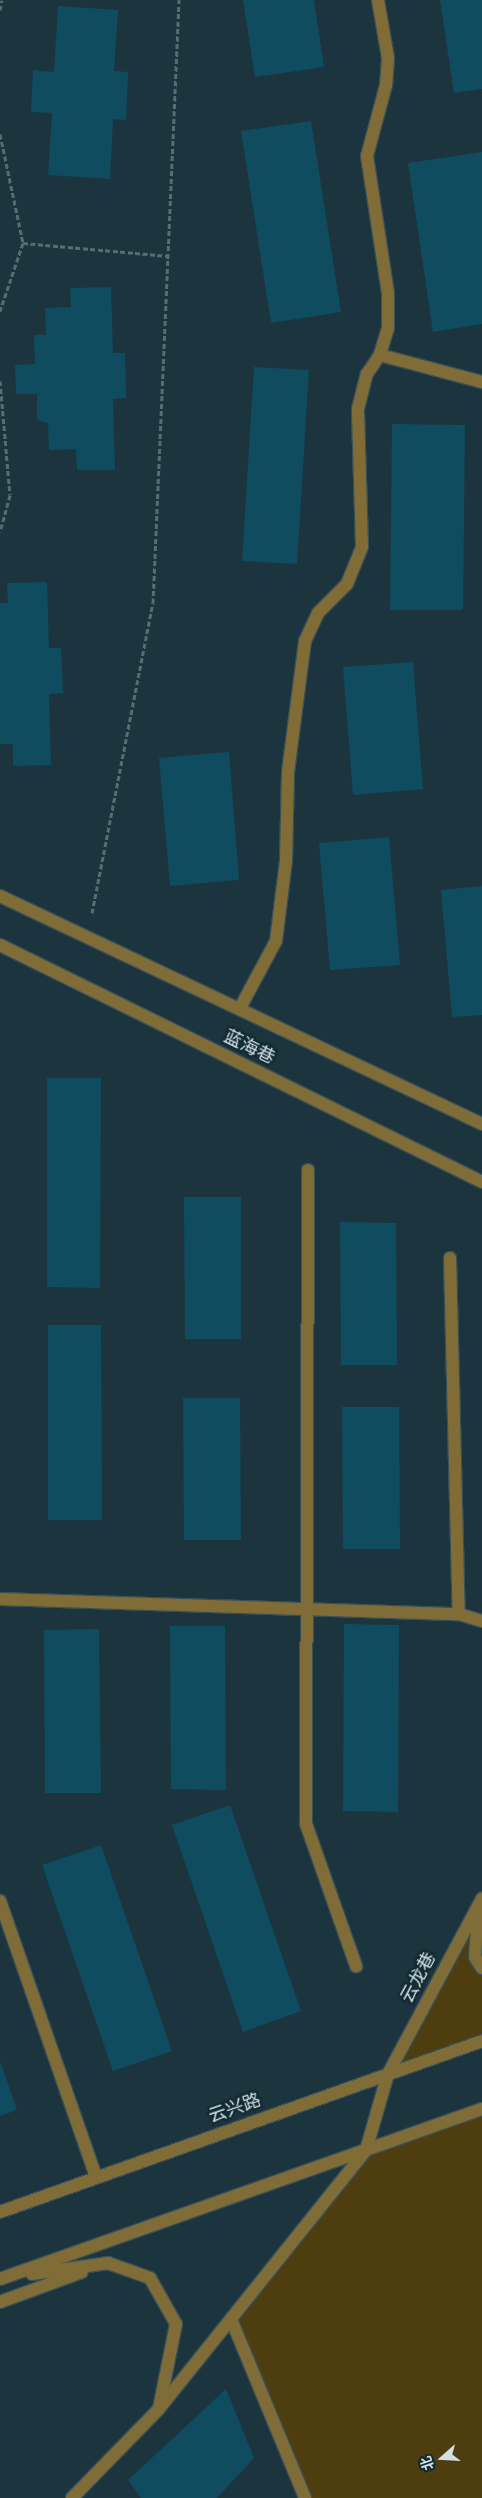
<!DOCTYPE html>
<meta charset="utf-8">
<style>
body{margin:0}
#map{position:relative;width:482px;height:2498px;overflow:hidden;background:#1c343d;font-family:Spectral,"Noto Sans SC",serif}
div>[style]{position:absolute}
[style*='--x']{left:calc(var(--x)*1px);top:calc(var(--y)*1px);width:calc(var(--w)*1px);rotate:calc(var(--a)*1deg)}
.green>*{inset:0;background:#4e3e0f}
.building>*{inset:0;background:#104c5f}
.path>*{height:3px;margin-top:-1.5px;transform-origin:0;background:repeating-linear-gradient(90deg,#576c74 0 5px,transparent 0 7.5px)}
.roads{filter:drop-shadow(1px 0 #395058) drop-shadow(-1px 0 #395058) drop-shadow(0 1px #395058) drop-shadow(0 -1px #395058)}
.minor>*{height:12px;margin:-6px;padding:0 6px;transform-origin:6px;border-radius:6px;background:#806c36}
span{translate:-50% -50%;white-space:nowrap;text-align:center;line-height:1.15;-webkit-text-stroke:5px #122a32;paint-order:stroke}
.street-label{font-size:18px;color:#d2e0e6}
.north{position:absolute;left:417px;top:2433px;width:50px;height:50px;-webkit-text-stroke:4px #122a32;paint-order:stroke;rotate:251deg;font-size:14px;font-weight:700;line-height:20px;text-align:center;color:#d2e0e6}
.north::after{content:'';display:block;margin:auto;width:18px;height:22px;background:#d2e0e6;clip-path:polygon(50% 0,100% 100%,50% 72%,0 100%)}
</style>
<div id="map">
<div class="green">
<div style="clip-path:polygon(482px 1899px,482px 2041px,388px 2074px)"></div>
<div style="clip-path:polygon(482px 2109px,482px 2498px,305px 2498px,231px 2319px,366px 2150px)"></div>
</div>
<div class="building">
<div style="clip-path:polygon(243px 0,314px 0,324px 67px,255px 77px)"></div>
<div style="clip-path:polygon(440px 0,482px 0,482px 89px,454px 93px)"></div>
<div style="clip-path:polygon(58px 6px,118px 10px,114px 71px,128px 72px,126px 120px,113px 119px,110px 179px,48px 175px,52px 113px,31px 112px,33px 70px,54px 72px)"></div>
<div style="clip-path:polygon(311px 121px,341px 312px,271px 323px,241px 131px)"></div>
<div style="clip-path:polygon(482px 152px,482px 324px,433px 332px,408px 163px)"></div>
<div style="clip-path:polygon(111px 287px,113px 353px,125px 353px,126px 398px,113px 399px,115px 470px,77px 470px,76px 449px,49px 450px,48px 423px,37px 420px,37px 394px,16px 394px,15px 365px,35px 364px,34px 335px,46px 335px,45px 308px,71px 307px,70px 288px)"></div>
<div style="clip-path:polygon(254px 367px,309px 370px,297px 564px,242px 561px)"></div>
<div style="clip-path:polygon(392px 424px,465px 425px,463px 610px,390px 610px)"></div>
<div style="clip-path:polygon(47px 582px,49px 648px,61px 648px,63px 693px,49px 694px,51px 765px,13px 766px,13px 744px,0 744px,0 603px,8px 603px,7px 583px)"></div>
<div style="clip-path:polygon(413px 662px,423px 789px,353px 795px,343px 667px)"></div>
<div style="clip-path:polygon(229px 752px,239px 880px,170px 886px,159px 758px)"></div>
<div style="clip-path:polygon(389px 837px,400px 965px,330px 970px,319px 843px)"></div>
<div style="clip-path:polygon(482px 886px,482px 1015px,452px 1017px,441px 890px)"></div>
<div style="clip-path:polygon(47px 1078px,101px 1078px,100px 1288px,47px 1287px)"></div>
<div style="clip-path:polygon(184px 1197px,241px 1197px,241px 1339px,185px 1339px)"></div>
<div style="clip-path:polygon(340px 1222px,396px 1223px,397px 1365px,341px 1365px)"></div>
<div style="clip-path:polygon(48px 1325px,101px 1325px,102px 1520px,48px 1520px)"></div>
<div style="clip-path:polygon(183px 1398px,240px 1398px,241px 1540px,184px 1540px)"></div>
<div style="clip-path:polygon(342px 1407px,399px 1407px,400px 1549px,343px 1549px)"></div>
<div style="clip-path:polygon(344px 1624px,399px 1625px,398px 1812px,343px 1811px)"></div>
<div style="clip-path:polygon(170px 1626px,225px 1626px,226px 1790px,171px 1789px)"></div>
<div style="clip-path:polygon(99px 1629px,101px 1793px,45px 1793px,44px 1630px)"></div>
<div style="clip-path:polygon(230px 1805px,301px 2011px,243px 2032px,172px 1825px)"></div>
<div style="clip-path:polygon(101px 1845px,172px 2051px,113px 2071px,42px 1865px)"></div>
<div style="clip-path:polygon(0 2061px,17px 2110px,0 2116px)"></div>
<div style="clip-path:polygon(226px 2389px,254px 2458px,217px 2498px,141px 2498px,128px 2480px)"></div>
</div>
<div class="path">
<div style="--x:0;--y:10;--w:10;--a:-79"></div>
<div style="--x:0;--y:134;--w:111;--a:78.1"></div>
<div style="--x:23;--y:243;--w:72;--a:108.7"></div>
<div style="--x:23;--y:243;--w:146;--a:5.1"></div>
<div style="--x:0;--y:381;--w:114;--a:85"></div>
<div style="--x:10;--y:495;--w:38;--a:105"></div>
<div style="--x:92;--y:913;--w:316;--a:-78.9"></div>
<div style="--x:153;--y:603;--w:604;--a:-87.53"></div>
</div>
<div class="roads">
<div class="minor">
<div style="--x:378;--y:0;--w:59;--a:80.2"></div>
<div style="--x:388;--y:58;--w:27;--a:94"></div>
<div style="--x:386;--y:85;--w:73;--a:105"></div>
<div style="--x:367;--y:156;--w:139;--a:81.3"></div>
<div style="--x:388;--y:293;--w:35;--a:90"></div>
<div style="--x:388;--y:328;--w:28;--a:107"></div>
<div style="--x:380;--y:355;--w:106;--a:14.8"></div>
<div style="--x:0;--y:896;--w:533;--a:25.32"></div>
<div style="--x:0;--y:945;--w:537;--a:26.18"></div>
<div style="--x:240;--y:1008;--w:76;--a:-61.8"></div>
<div style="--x:276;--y:941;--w:81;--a:-82.9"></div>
<div style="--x:286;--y:861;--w:89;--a:-88.7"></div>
<div style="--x:288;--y:772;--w:132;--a:-82.6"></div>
<div style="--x:305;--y:641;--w:31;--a:-65"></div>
<div style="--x:318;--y:613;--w:41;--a:-45"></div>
<div style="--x:347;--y:584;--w:40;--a:-68"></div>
<div style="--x:362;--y:547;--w:138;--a:-91.7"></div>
<div style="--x:358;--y:409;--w:36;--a:-76"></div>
<div style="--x:367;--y:374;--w:23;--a:-56"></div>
<div style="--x:308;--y:1170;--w:654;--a:90.18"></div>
<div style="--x:306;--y:1824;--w:151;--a:70.6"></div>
<div style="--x:450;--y:1258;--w:356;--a:88.6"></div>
<div style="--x:0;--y:1599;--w:459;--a:1.9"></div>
<div style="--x:459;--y:1614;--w:24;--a:17"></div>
<div style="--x:0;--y:1901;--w:292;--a:70.8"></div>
<div style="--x:478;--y:1911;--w:46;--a:93.7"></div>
<div style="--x:475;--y:1957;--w:13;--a:58"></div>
<div style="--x:0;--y:2212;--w:511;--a:-19.53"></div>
<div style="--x:32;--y:2274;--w:77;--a:-8.2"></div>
<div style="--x:108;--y:2263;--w:45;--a:19.7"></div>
<div style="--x:150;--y:2278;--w:53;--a:60.5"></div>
<div style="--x:176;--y:2324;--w:86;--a:101.4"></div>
<div style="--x:0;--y:2279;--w:511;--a:-19.43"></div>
<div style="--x:0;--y:2302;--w:87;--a:-20.1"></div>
<div style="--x:231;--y:2319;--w:194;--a:67.5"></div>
<div style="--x:72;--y:2498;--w:123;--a:-45.7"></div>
<div style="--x:158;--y:2410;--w:333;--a:-51.3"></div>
<div style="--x:366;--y:2150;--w:79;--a:-73.9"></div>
<div style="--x:388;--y:2074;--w:199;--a:-61.8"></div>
</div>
</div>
<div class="street-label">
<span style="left:249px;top:1048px;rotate:26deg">蓝海巷</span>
<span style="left:419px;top:1978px;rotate:-62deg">云龙巷</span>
<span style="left:235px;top:2109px;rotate:-19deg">云兴路</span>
</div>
<div class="north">北</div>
</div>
